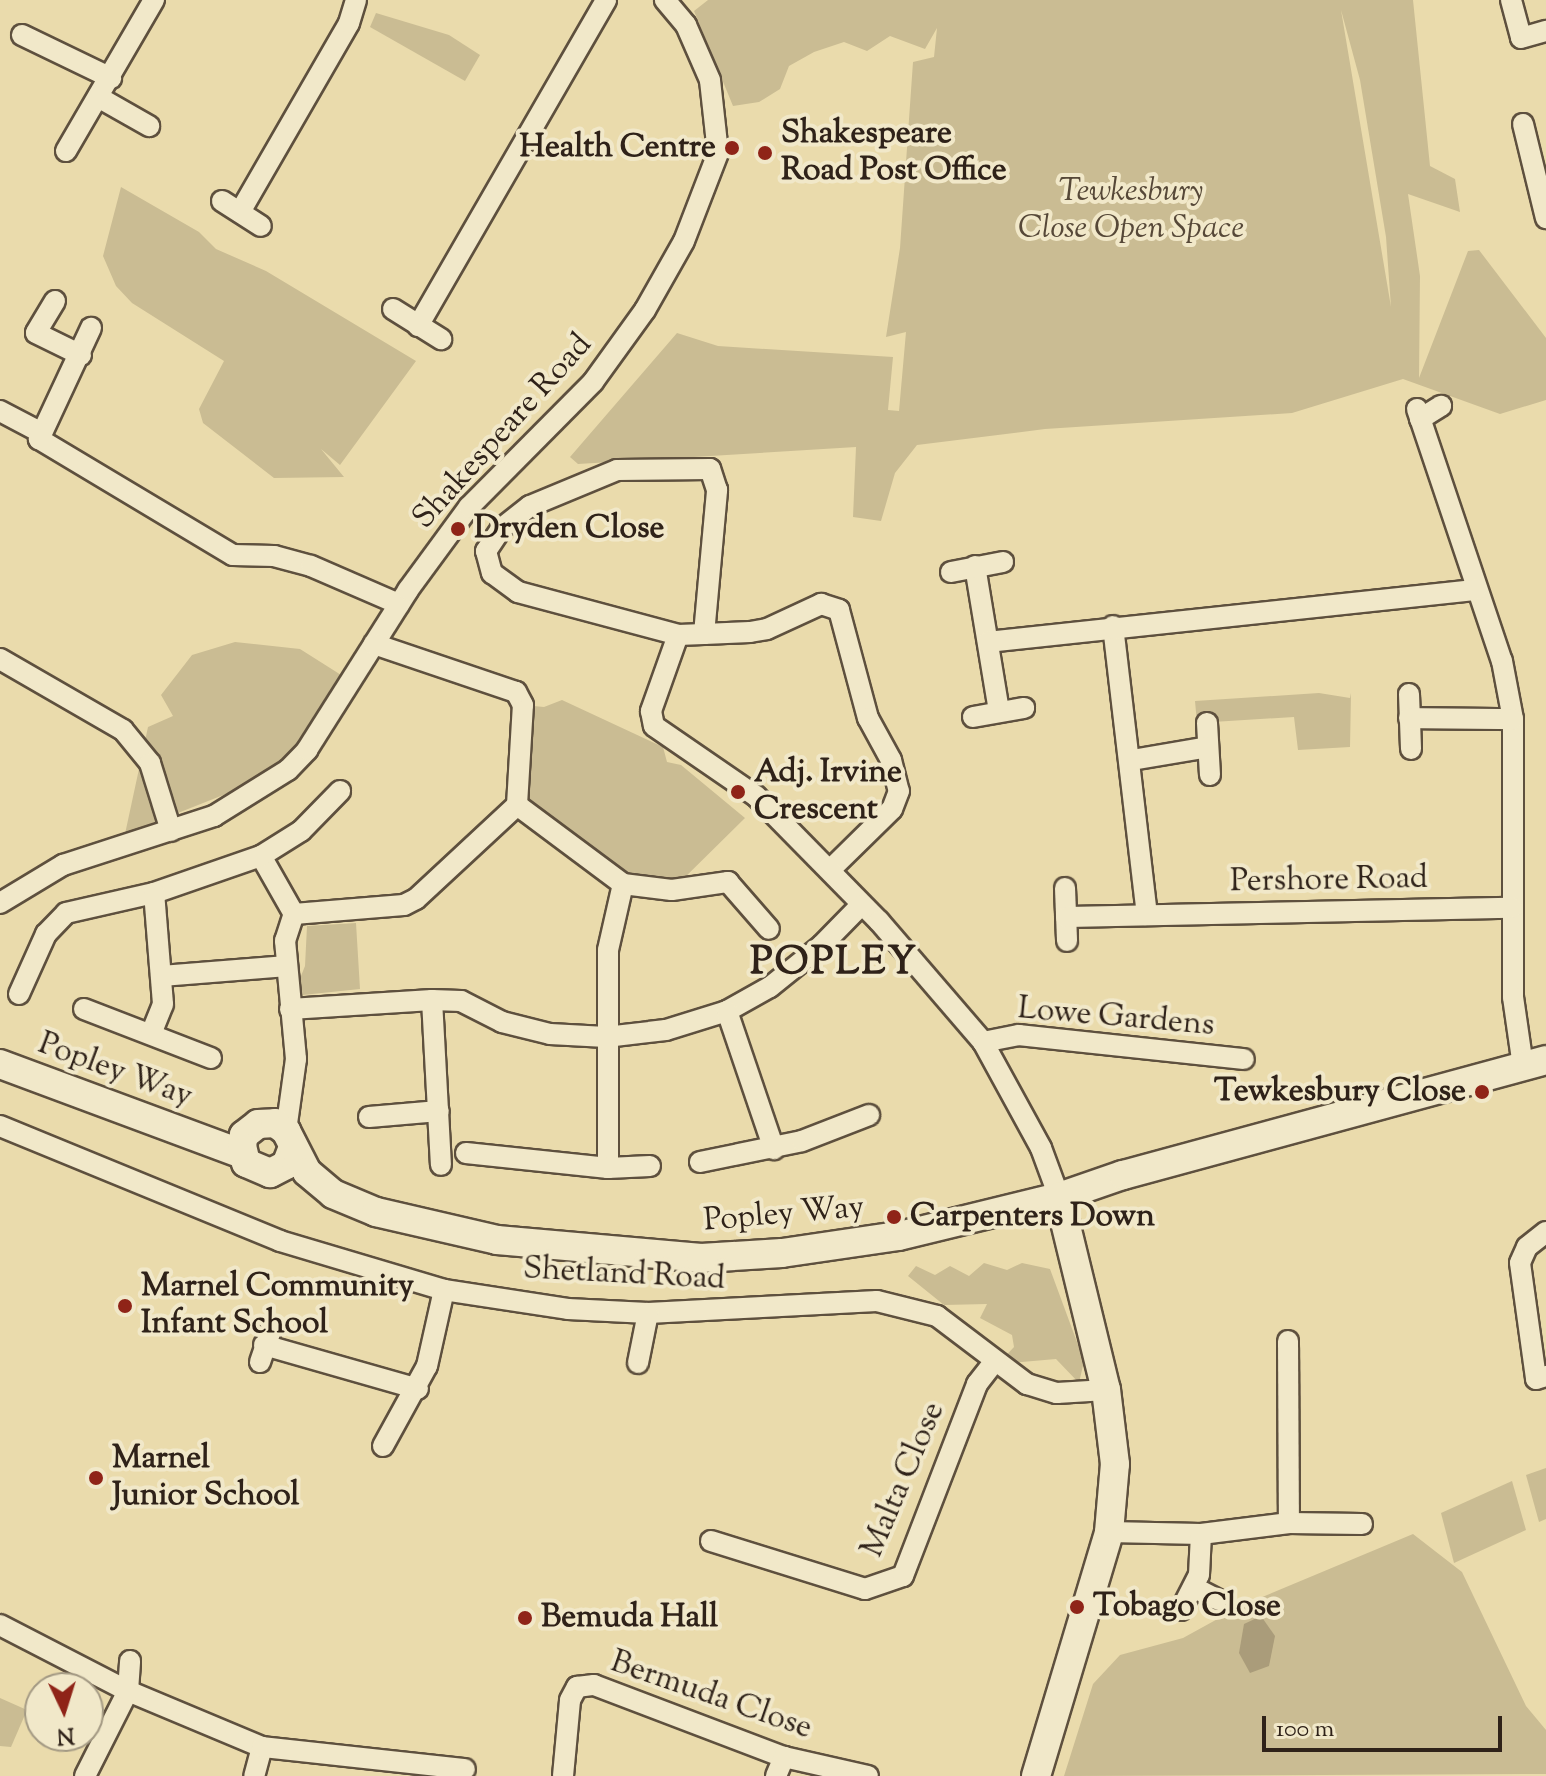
<!DOCTYPE html>
<style>
body{margin:0}
#map{position:relative;width:1546px;height:1776px;overflow:hidden;background:#eadbac;font-family:"Sorts Mill Goudy",serif}
div>[style]{position:absolute}
[style*='--x']{left:calc(var(--x)*1px);top:calc(var(--y)*1px);width:calc(var(--w)*1px);rotate:calc(var(--a)*1deg)}
.green>*{inset:0;background:#cabc93}
.water>*{inset:0;background:#aa9c7a}
.roads{filter:drop-shadow(2px 0 #5e503e) drop-shadow(-2px 0 #5e503e) drop-shadow(0 2px #5e503e) drop-shadow(0 -2px #5e503e)}
.street>*{height:20px;margin:-10px;padding:0 10px;transform-origin:10px;border-radius:10px;background:#f1e8c9}
.secondary>*{height:28px;margin:-14px;padding:0 14px;transform-origin:14px;border-radius:14px;background:#f1e8c9}
.dots>*{width:22px;height:22px;translate:-50% -50%;box-sizing:border-box;border:4px solid #f1e8c9;border-radius:50%}
span{translate:-50% -50%;white-space:nowrap;text-align:center;line-height:1.15;-webkit-text-stroke:8px #f1e8c9;paint-order:stroke}
.poi-label{font-size:32px;color:#2f2219;font-weight:700}
.left{translate:0 -50%;text-align:left}
.right{translate:-100% -50%;text-align:right}
.park-label{font-size:32px;color:#564838;font-style:italic}
.street-label{font-size:32px;color:#2f2219}
.district-label{font-size:40px;color:#2f2219;font-weight:700;letter-spacing:2px}
.north{position:absolute;left:24px;top:1672px;width:80px;height:80px;box-sizing:border-box;background:#f1e8c9;border:2px solid #a39983;border-radius:50%;rotate:176deg;font-size:22px;font-weight:700;line-height:32px;text-align:center;color:#2f2219}
.north::after{content:'';display:block;margin:auto;width:28px;height:36px;background:#8f2418;clip-path:polygon(50% 0,100% 100%,50% 72%,0 100%)}
.scale{position:absolute;left:1262px;top:1716px;width:240px;height:36px;box-sizing:border-box;border:4px solid #2f2219;border-top:0;padding-left:10px;font-size:24px;line-height:28px;white-space:nowrap;color:#2f2219;-webkit-text-stroke:6px #f1e8c9;paint-order:stroke}
</style>
<div id="map">
<div class="green">
<div style="clip-path:polygon(evenodd,708px 0,1413px 0,1430px 166px,1455px 179px,1460px 212px,1408px 194px,1420px 276px,1419px 378px,1468px 251px,1479px 250px,1546px 338px,1546px 400px,1500px 414px,1403px 379px,1292px 413px,1045px 429px,917px 445px,895px 473px,881px 521px,853px 517px,856px 447px,578px 464px,570px 457px,677px 333px,718px 346px,893px 357px,888px 410px,899px 411px,906px 332px,886px 337px,900px 248px,913px 62px,934px 57px,937px 28px,925px 49px,890px 36px,867px 51px,844px 42px,814px 52px,789px 66px,780px 89px,759px 102px,733px 106px,694px 11px,708px 0,1341px 10px,1360px 80px,1386px 237px,1391px 307px,1341px 10px)"></div>
<div style="clip-path:polygon(376px 13px,449px 35px,480px 55px,465px 81px,370px 27px)"></div>
<div style="clip-path:polygon(121px 187px,199px 232px,216px 249px,266px 271px,416px 361px,340px 465px,321px 449px,344px 477px,274px 478px,203px 423px,199px 409px,224px 361px,132px 303px,116px 286px,103px 256px)"></div>
<div style="clip-path:polygon(235px 642px,300px 649px,349px 680px,323px 727px,266px 778px,125px 834px,148px 727px,173px 716px,161px 695px,192px 655px)"></div>
<div style="clip-path:polygon(1319px 693px,1350px 698px,1351px 693px,1350px 747px,1298px 750px,1294px 717px,1197px 723px,1195px 701px)"></div>
<div style="clip-path:polygon(562px 700px,663px 747px,667px 762px,681px 765px,745px 818px,672px 890px,623px 884px,517px 805px,523px 705px,544px 707px)"></div>
<div style="clip-path:polygon(356px 923px,360px 989px,293px 996px,305px 966px,307px 926px)"></div>
<div style="clip-path:polygon(984px 1263px,1007px 1270px,1022px 1263px,1050px 1269px,1084px 1361px,1079px 1383px,1056px 1359px,998px 1364px,1014px 1347px,1012px 1335px,980px 1318px,987px 1304px,944px 1305px,908px 1276px,916px 1266px,935px 1275px,950px 1266px,969px 1276px)"></div>
<div style="clip-path:polygon(1546px 1468px,1546px 1519px,1539px 1522px,1526px 1475px)"></div>
<div style="clip-path:polygon(1512px 1481px,1526px 1530px,1454px 1563px,1441px 1513px)"></div>
<div style="clip-path:polygon(1413px 1534px,1462px 1572px,1526px 1706px,1546px 1730px,1546px 1774px,1064px 1776px,1093px 1684px,1120px 1655px,1183px 1638px,1243px 1605px)"></div>
<div style="clip-path:polygon(0 1698px,27px 1710px,11px 1747px,0 1746px)"></div>
</div>
<div class="water">
<div style="clip-path:polygon(1261px 1616px,1275px 1636px,1269px 1666px,1250px 1673px,1239px 1653px,1244px 1624px)"></div>
</div>
<div class="roads">
<div class="street">
<div style="--x:1511;--y:0;--w:39;--a:75"></div>
<div style="--x:1521;--y:38;--w:26;--a:-16"></div>
<div style="--x:22;--y:35;--w:99;--a:25.8"></div>
<div style="--x:98;--y:97;--w:59;--a:29.6"></div>
<div style="--x:1523;--y:124;--w:97;--a:76.3"></div>
<div style="--x:66;--y:151;--w:175;--a:-59.8"></div>
<div style="--x:222;--y:201;--w:46;--a:32.7"></div>
<div style="--x:240;--y:212;--w:218;--a:-60"></div>
<div style="--x:349;--y:23;--w:24;--a:-73"></div>
<div style="--x:55;--y:301;--w:37;--a:121"></div>
<div style="--x:36;--y:333;--w:50;--a:26.1"></div>
<div style="--x:393;--y:309;--w:57;--a:32"></div>
<div style="--x:418;--y:326;--w:376;--a:-60"></div>
<div style="--x:1417;--y:409;--w:266;--a:71.4"></div>
<div style="--x:1502;--y:661;--w:59;--a:79.3"></div>
<div style="--x:1513;--y:719;--w:278;--a:90"></div>
<div style="--x:1513;--y:997;--w:70;--a:81.8"></div>
<div style="--x:0;--y:411;--w:47;--a:27.6"></div>
<div style="--x:42;--y:433;--w:116;--a:-65"></div>
<div style="--x:1420;--y:419;--w:25;--a:-32"></div>
<div style="--x:42;--y:433;--w:7;--a:117"></div>
<div style="--x:39;--y:439;--w:226;--a:30.9"></div>
<div style="--x:233;--y:555;--w:41;--a:1.4"></div>
<div style="--x:274;--y:556;--w:38;--a:15"></div>
<div style="--x:311;--y:566;--w:96;--a:23.4"></div>
<div style="--x:975;--y:566;--w:147;--a:80.6"></div>
<div style="--x:951;--y:572;--w:53;--a:-10.9"></div>
<div style="--x:1113;--y:626;--w:291;--a:83.3"></div>
<div style="--x:704;--y:634;--w:145;--a:-84.8"></div>
<div style="--x:717;--y:490;--w:22;--a:-108"></div>
<div style="--x:710;--y:469;--w:93;--a:179.4"></div>
<div style="--x:617;--y:470;--w:94;--a:157.5"></div>
<div style="--x:530;--y:506;--w:37;--a:142"></div>
<div style="--x:501;--y:529;--w:27;--a:124"></div>
<div style="--x:486;--y:551;--w:23;--a:75"></div>
<div style="--x:492;--y:573;--w:32;--a:36"></div>
<div style="--x:518;--y:592;--w:166;--a:15"></div>
<div style="--x:678;--y:635;--w:26;--a:-2"></div>
<div style="--x:704;--y:634;--w:46;--a:-2.5"></div>
<div style="--x:750;--y:632;--w:17;--a:-10"></div>
<div style="--x:767;--y:629;--w:60;--a:-24.8"></div>
<div style="--x:821;--y:604;--w:19;--a:18"></div>
<div style="--x:839;--y:610;--w:112;--a:75"></div>
<div style="--x:868;--y:718;--w:48;--a:61.3"></div>
<div style="--x:891;--y:760;--w:32;--a:76"></div>
<div style="--x:899;--y:791;--w:19;--a:111"></div>
<div style="--x:892;--y:809;--w:84;--a:135.5"></div>
<div style="--x:678;--y:635;--w:81;--a:109.6"></div>
<div style="--x:651;--y:711;--w:15;--a:79"></div>
<div style="--x:654;--y:726;--w:124;--a:34.5"></div>
<div style="--x:756;--y:796;--w:175;--a:45.5"></div>
<div style="--x:879;--y:921;--w:160;--a:49.3"></div>
<div style="--x:983;--y:1042;--w:121;--a:61.3"></div>
<div style="--x:1041;--y:1148;--w:52;--a:69.8"></div>
<div style="--x:988;--y:642;--w:491;--a:-6.1"></div>
<div style="--x:0;--y:659;--w:142;--a:30"></div>
<div style="--x:123;--y:730;--w:43;--a:50.7"></div>
<div style="--x:150;--y:763;--w:71;--a:72.8"></div>
<div style="--x:1409;--y:694;--w:55;--a:87.9"></div>
<div style="--x:973;--y:717;--w:52;--a:-10"></div>
<div style="--x:1409;--y:718;--w:104;--a:0.6"></div>
<div style="--x:1207;--y:723;--w:52;--a:86.7"></div>
<div style="--x:1132;--y:760;--w:77;--a:-9.7"></div>
<div style="--x:517;--y:805;--w:132;--a:36.7"></div>
<div style="--x:623;--y:884;--w:68;--a:102.8"></div>
<div style="--x:608;--y:950;--w:218;--a:90"></div>
<div style="--x:261;--y:856;--w:67;--a:60.4"></div>
<div style="--x:623;--y:884;--w:49;--a:7"></div>
<div style="--x:672;--y:890;--w:57;--a:-8.1"></div>
<div style="--x:728;--y:882;--w:62;--a:48.9"></div>
<div style="--x:1065;--y:888;--w:53;--a:87.8"></div>
<div style="--x:0;--y:903;--w:74;--a:-31.1"></div>
<div style="--x:63;--y:865;--w:159;--a:-18"></div>
<div style="--x:214;--y:816;--w:87;--a:-31.9"></div>
<div style="--x:288;--y:770;--w:28;--a:-46"></div>
<div style="--x:307;--y:750;--w:189;--a:-57.7"></div>
<div style="--x:408;--y:590;--w:103;--a:-53.7"></div>
<div style="--x:469;--y:507;--w:176;--a:-45.2"></div>
<div style="--x:593;--y:382;--w:89;--a:-54.2"></div>
<div style="--x:645;--y:310;--w:79;--a:-60.5"></div>
<div style="--x:684;--y:241;--w:94;--a:-68.9"></div>
<div style="--x:718;--y:153;--w:73;--a:-96.3"></div>
<div style="--x:710;--y:80;--w:60;--a:-113.6"></div>
<div style="--x:686;--y:25;--w:33;--a:-130"></div>
<div style="--x:294;--y:914;--w:110;--a:-4.7"></div>
<div style="--x:404;--y:905;--w:13;--a:-27"></div>
<div style="--x:416;--y:899;--w:138;--a:-42.9"></div>
<div style="--x:517;--y:805;--w:100;--a:-86.6"></div>
<div style="--x:523;--y:705;--w:15;--a:-118"></div>
<div style="--x:516;--y:692;--w:150;--a:-161.3"></div>
<div style="--x:1066;--y:917;--w:446;--a:-1.2"></div>
<div style="--x:162;--y:976;--w:125;--a:-4.6"></div>
<div style="--x:19;--y:994;--w:66;--a:-65.8"></div>
<div style="--x:46;--y:934;--w:29;--a:-46"></div>
<div style="--x:66;--y:913;--w:90;--a:-12.8"></div>
<div style="--x:154;--y:893;--w:113;--a:-19.1"></div>
<div style="--x:261;--y:856;--w:47;--a:-32"></div>
<div style="--x:301;--y:831;--w:56;--a:-45.7"></div>
<div style="--x:432;--y:1000;--w:29;--a:2"></div>
<div style="--x:461;--y:1001;--w:46;--a:27.1"></div>
<div style="--x:502;--y:1022;--w:49;--a:14"></div>
<div style="--x:550;--y:1034;--w:56;--a:3.1"></div>
<div style="--x:606;--y:1037;--w:60;--a:-6.7"></div>
<div style="--x:666;--y:1030;--w:64;--a:-17.3"></div>
<div style="--x:727;--y:1011;--w:49;--a:-29.2"></div>
<div style="--x:770;--y:987;--w:67;--a:-38.9"></div>
<div style="--x:822;--y:945;--w:56;--a:-45.7"></div>
<div style="--x:84;--y:1009;--w:136;--a:21.1"></div>
<div style="--x:290;--y:1009;--w:142;--a:-3.6"></div>
<div style="--x:432;--y:1000;--w:165;--a:86.9"></div>
<div style="--x:727;--y:1011;--w:146;--a:71.2"></div>
<div style="--x:151;--y:1034;--w:32;--a:-68"></div>
<div style="--x:163;--y:1004;--w:111;--a:-94.6"></div>
<div style="--x:983;--y:1042;--w:37;--a:-11"></div>
<div style="--x:1019;--y:1035;--w:226;--a:6.1"></div>
<div style="--x:369;--y:1117;--w:70;--a:-4.9"></div>
<div style="--x:0;--y:1126;--w:303;--a:22.3"></div>
<div style="--x:280;--y:1241;--w:171;--a:16.6"></div>
<div style="--x:444;--y:1290;--w:125;--a:8.7"></div>
<div style="--x:568;--y:1309;--w:80;--a:2.9"></div>
<div style="--x:648;--y:1313;--w:229;--a:-3"></div>
<div style="--x:877;--y:1301;--w:62;--a:14"></div>
<div style="--x:937;--y:1316;--w:113;--a:37.1"></div>
<div style="--x:1027;--y:1384;--w:31;--a:17"></div>
<div style="--x:1057;--y:1393;--w:49;--a:-3.5"></div>
<div style="--x:286;--y:1131;--w:73;--a:-82.1"></div>
<div style="--x:296;--y:1059;--w:119;--a:-95.3"></div>
<div style="--x:285;--y:941;--w:28;--a:-72"></div>
<div style="--x:466;--y:1153;--w:143;--a:6"></div>
<div style="--x:608;--y:1168;--w:42;--a:-2.7"></div>
<div style="--x:700;--y:1162;--w:104;--a:-11.6"></div>
<div style="--x:802;--y:1141;--w:72;--a:-21.2"></div>
<div style="--x:1546;--y:1232;--w:24;--a:142"></div>
<div style="--x:1527;--y:1247;--w:17;--a:114"></div>
<div style="--x:1520;--y:1263;--w:117;--a:82.1"></div>
<div style="--x:1536;--y:1379;--w:10;--a:-17"></div>
<div style="--x:1288;--y:1341;--w:182;--a:89.7"></div>
<div style="--x:264;--y:1345;--w:160;--a:15.9"></div>
<div style="--x:260;--y:1362;--w:36;--a:-71"></div>
<div style="--x:638;--y:1363;--w:51;--a:-78.7"></div>
<div style="--x:383;--y:1446;--w:91;--a:-61.2"></div>
<div style="--x:427;--y:1366;--w:78;--a:-77.4"></div>
<div style="--x:1109;--y:1532;--w:92;--a:1.2"></div>
<div style="--x:1201;--y:1534;--w:89;--a:-7.1"></div>
<div style="--x:1289;--y:1523;--w:73;--a:0.8"></div>
<div style="--x:711;--y:1541;--w:161;--a:17.3"></div>
<div style="--x:865;--y:1589;--w:40;--a:-18.9"></div>
<div style="--x:903;--y:1576;--w:206;--a:-68.9"></div>
<div style="--x:977;--y:1384;--w:28;--a:-52"></div>
<div style="--x:1195;--y:1588;--w:25;--a:27"></div>
<div style="--x:1181;--y:1610;--w:39;--a:-63"></div>
<div style="--x:1199;--y:1575;--w:41;--a:-87.2"></div>
<div style="--x:0;--y:1625;--w:144;--a:27.3"></div>
<div style="--x:128;--y:1691;--w:145;--a:22.7"></div>
<div style="--x:262;--y:1747;--w:30;--a:105"></div>
<div style="--x:262;--y:1747;--w:204;--a:6.2"></div>
<div style="--x:85;--y:1776;--w:95;--a:-63.2"></div>
<div style="--x:128;--y:1691;--w:30;--a:-86"></div>
<div style="--x:563;--y:1776;--w:76;--a:-84.7"></div>
<div style="--x:570;--y:1700;--w:15;--a:-62"></div>
<div style="--x:577;--y:1687;--w:17;--a:-7"></div>
<div style="--x:594;--y:1685;--w:203;--a:20.8"></div>
<div style="--x:784;--y:1757;--w:86;--a:12.7"></div>
<div style="--x:776;--y:1776;--w:21;--a:-67"></div>
</div>
<div class="secondary">
<div style="--x:0;--y:1064;--w:258;--a:20.4"></div>
<div style="--x:293;--y:1147;--w:19;--a:111"></div>
<div style="--x:286;--y:1165;--w:18;--a:153"></div>
<div style="--x:270;--y:1173;--w:26;--a:-157"></div>
<div style="--x:246;--y:1163;--w:18;--a:-103"></div>
<div style="--x:242;--y:1145;--w:10;--a:-79"></div>
<div style="--x:244;--y:1135;--w:18;--a:-38"></div>
<div style="--x:258;--y:1124;--w:17;--a:-3"></div>
<div style="--x:275;--y:1123;--w:14;--a:36"></div>
<div style="--x:286;--y:1131;--w:46;--a:62.9"></div>
<div style="--x:307;--y:1172;--w:34;--a:40"></div>
<div style="--x:333;--y:1194;--w:47;--a:22.7"></div>
<div style="--x:376;--y:1212;--w:124;--a:13"></div>
<div style="--x:497;--y:1240;--w:205;--a:5"></div>
<div style="--x:701;--y:1258;--w:81;--a:-3.5"></div>
<div style="--x:782;--y:1253;--w:118;--a:-8.3"></div>
<div style="--x:899;--y:1236;--w:165;--a:-13.7"></div>
<div style="--x:1059;--y:1197;--w:68;--a:-19"></div>
<div style="--x:1123;--y:1175;--w:438;--a:-15.2"></div>
<div style="--x:1036;--y:1776;--w:255;--a:-73.3"></div>
<div style="--x:1109;--y:1532;--w:68;--a:-85"></div>
<div style="--x:1115;--y:1464;--w:75;--a:-96.9"></div>
<div style="--x:1106;--y:1390;--w:199;--a:-103.7"></div>
</div>
</div>
<div class="dots">
<div style="left:732px;top:148px;background:#8f2418"></div>
<div style="left:765px;top:153px;background:#8f2418"></div>
<div style="left:458px;top:529px;background:#8f2418"></div>
<div style="left:738px;top:792px;background:#8f2418"></div>
<div style="left:1482px;top:1092px;background:#8f2418"></div>
<div style="left:894px;top:1217px;background:#8f2418"></div>
<div style="left:125px;top:1306px;background:#8f2418"></div>
<div style="left:96px;top:1478px;background:#8f2418"></div>
<div style="left:1077px;top:1607px;background:#8f2418"></div>
<div style="left:525px;top:1618px;background:#8f2418"></div>
</div>
<div class="poi-label">
<span class="left" style="left:781px;top:153px">Shakespeare<br>Road Post Office</span>
<span class="right" style="left:716px;top:148px">Health Centre</span>
<span class="left" style="left:474px;top:529px">Dryden Close</span>
<span class="left" style="left:754px;top:792px">Adj. Irvine<br>Crescent</span>
<span class="right" style="left:1466px;top:1092px">Tewkesbury Close</span>
<span class="left" style="left:910px;top:1217px">Carpenters Down</span>
<span class="left" style="left:141px;top:1306px">Marnel Community<br>Infant School</span>
<span class="left" style="left:112px;top:1478px">Marnel<br>Junior School</span>
<span class="left" style="left:1093px;top:1607px">Tobago Close</span>
<span class="left" style="left:541px;top:1618px">Bemuda Hall</span>
</div>
<div class="park-label">
<span style="left:1131px;top:211px">Tewkesbury<br>Close Open Space</span>
</div>
<div class="street-label">
<span style="left:503px;top:432px;rotate:-48deg">Shakespeare Road</span>
<span style="left:1329px;top:881px;rotate:-1deg">Pershore Road</span>
<span style="left:1116px;top:1018px;rotate:5deg">Lowe Gardens</span>
<span style="left:115px;top:1071px;rotate:20deg">Popley Way</span>
<span style="left:784px;top:1215px;rotate:-5deg">Popley Way</span>
<span style="left:624px;top:1275px;rotate:3deg">Shetland Road</span>
<span style="left:904px;top:1480px;rotate:-67deg">Malta Close</span>
<span style="left:711px;top:1696px;rotate:19deg">Bermuda Close</span>
</div>
<div class="district-label">
<span style="left:834px;top:964px">POPLEY</span>
</div>
<div class="north">N</div>
<div class="scale">100 m</div>
</div>
